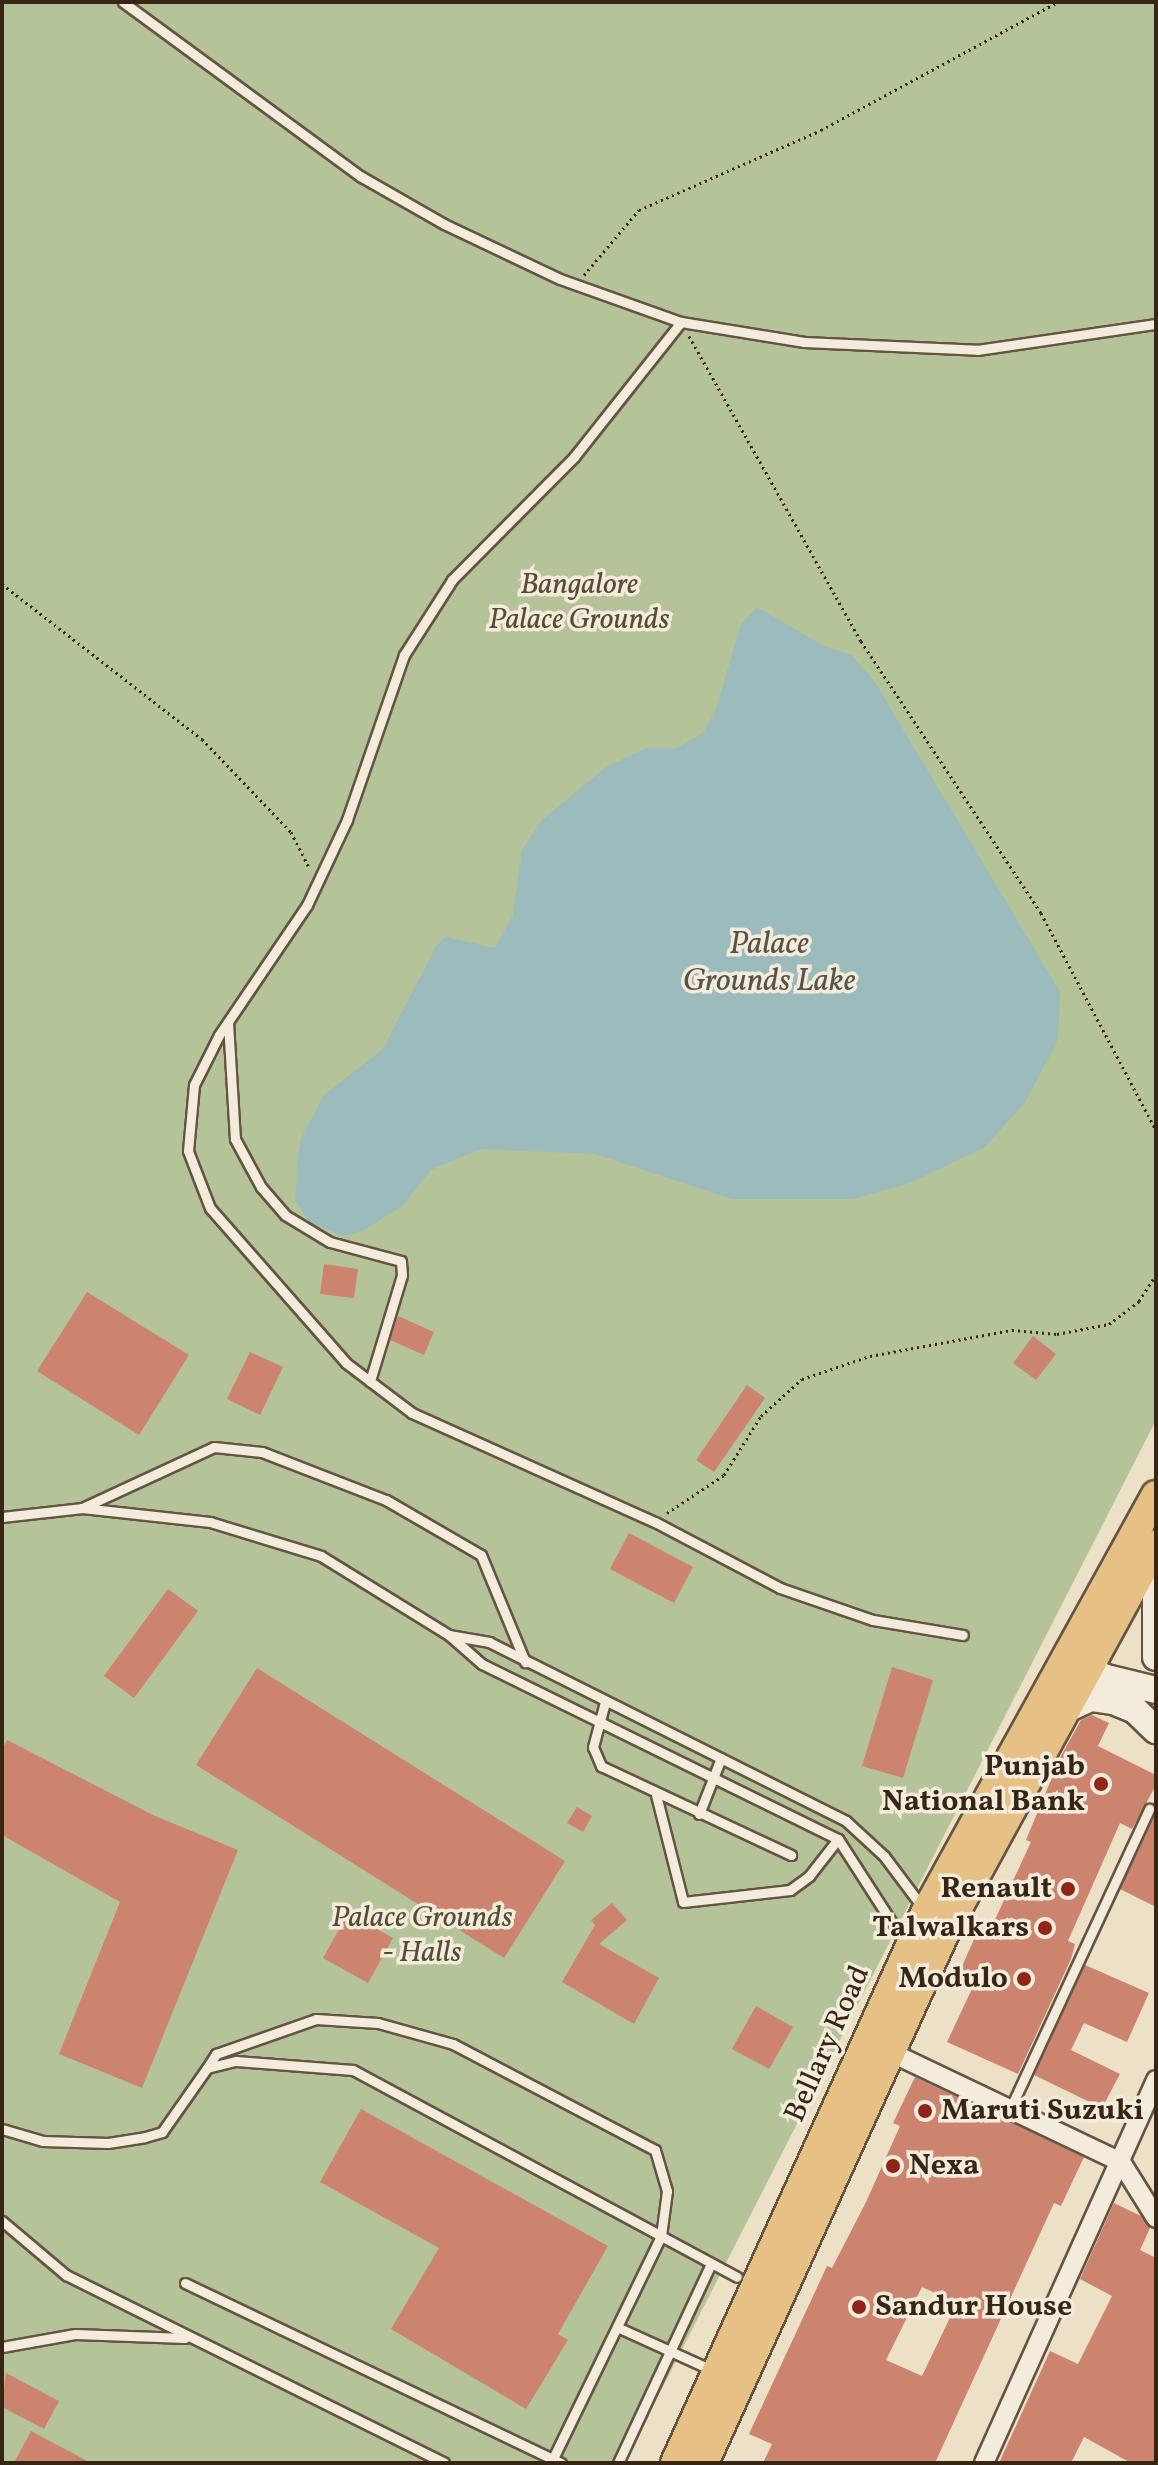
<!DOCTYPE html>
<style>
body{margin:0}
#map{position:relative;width:1158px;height:2465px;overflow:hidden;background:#ece0c7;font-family:Vollkorn,serif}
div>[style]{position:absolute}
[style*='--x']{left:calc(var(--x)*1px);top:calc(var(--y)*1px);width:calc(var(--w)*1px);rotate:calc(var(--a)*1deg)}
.green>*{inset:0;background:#b5c398}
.water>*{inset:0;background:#9bbbbd}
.building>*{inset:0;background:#cc846f}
.path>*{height:3px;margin-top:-1.5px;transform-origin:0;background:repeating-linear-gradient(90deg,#382615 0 2px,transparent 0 6px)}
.roads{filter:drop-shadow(2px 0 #655442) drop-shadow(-2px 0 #655442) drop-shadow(0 2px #655442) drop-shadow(0 -2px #655442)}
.lane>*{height:9px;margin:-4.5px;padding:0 4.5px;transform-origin:4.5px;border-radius:4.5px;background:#f3ebdb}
.street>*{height:18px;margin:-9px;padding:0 9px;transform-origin:9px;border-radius:9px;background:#f3ebdb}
.secondary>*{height:26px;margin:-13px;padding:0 13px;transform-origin:13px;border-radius:13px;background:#f3ebdb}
.primary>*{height:28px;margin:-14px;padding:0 14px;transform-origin:14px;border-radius:14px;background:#e6c084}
.dots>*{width:22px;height:22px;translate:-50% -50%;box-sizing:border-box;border:4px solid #f3ebdb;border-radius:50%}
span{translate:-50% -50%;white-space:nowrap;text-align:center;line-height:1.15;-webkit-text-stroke:7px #f3ebdb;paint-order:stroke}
.park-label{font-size:30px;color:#574d36;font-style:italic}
.poi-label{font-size:30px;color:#382615;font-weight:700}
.right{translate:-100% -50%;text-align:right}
.left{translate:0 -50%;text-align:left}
.street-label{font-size:30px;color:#382615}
.water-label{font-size:32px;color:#565347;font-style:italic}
.frame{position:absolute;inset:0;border:4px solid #382615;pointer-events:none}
</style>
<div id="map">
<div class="green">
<div style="clip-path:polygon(2px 2px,1156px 2px,1156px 1420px,624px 2463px,2px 2463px)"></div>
</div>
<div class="water">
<div style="clip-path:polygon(757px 607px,824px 646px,851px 655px,873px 679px,1060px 992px,1058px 1040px,1024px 1104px,984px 1148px,907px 1184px,853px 1199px,732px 1199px,595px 1154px,480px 1149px,431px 1170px,402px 1206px,363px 1231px,342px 1236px,309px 1222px,295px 1200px,298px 1158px,301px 1138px,324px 1095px,383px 1049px,436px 946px,446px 937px,495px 948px,513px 915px,522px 850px,541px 821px,606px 767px,646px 748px,677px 748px,703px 733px,716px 709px,741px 624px)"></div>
</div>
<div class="building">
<div style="clip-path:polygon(324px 1264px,358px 1269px,354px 1298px,320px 1294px)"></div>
<div style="clip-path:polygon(87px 1292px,189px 1355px,139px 1435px,37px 1371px)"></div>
<div style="clip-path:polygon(398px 1316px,434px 1332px,424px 1355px,390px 1340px)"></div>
<div style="clip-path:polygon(1033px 1336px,1056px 1354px,1036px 1380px,1013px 1363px)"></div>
<div style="clip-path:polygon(250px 1352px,283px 1367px,260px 1415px,227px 1399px)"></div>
<div style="clip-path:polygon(747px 1385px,765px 1398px,714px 1472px,696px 1460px)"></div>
<div style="clip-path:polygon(629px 1533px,693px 1567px,674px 1603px,610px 1569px)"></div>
<div style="clip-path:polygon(168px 1589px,198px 1611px,134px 1698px,104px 1676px)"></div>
<div style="clip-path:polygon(892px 1667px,933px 1680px,903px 1778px,862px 1766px)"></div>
<div style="clip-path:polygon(257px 1668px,565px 1861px,504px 1958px,196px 1765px)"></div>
<div style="clip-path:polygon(1092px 1715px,1109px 1723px,1098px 1746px,1156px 1775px,1156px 1785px,1132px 1829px,1120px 1823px,1068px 1941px,1075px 1944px,1071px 1959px,1018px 2074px,947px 2042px,977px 1978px,960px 1971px,982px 1921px,992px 1926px,1031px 1842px,1026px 1840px,1061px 1756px,1081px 1720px)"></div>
<div style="clip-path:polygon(7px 1740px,155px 1816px,238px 1850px,142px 2088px,59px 2054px,120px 1902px,2px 1835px,2px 1750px)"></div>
<div style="clip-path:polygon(577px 1807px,592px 1816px,583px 1832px,567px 1823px)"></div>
<div style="clip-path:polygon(1154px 1817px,1156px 1818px,1156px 1907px,1120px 1889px)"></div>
<div style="clip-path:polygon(612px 1903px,627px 1920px,599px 1944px,659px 1978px,634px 2024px,562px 1982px,595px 1925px,591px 1920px)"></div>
<div style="clip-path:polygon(348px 1913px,393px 1938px,368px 1983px,323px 1958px)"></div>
<div style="clip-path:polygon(1085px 1965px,1149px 1993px,1127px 2042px,1084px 2023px,1071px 2050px,1120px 2074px,1102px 2108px,1034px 2075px)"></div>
<div style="clip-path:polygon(756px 2006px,793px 2027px,769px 2069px,732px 2049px)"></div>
<div style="clip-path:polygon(evenodd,915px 2077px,1084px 2157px,1061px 2206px,1054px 2203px,935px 2463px,763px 2463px,772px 2444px,749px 2434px,827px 2266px,832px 2268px,866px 2202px,900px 2126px,893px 2123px,915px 2077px,922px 2287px,957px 2303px,922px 2376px,886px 2360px,922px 2287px)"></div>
<div style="clip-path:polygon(361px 2109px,608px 2246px,558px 2334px,568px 2340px,526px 2409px,391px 2329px,439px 2248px,320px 2182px)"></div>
<div style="clip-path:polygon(1114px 2203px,1141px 2216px,1150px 2228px,1140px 2250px,1156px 2258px,1156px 2463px,1131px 2463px,1084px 2437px,1071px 2463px,999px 2463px,1050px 2351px,1078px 2364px,1112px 2296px,1080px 2279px)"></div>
<div style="clip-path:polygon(6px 2373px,59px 2401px,44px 2429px,2px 2407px)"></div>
<div style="clip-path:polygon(31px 2431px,91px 2463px,14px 2463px)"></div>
</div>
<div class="path">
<div style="--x:584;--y:275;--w:85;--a:-49.8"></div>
<div style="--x:639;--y:210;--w:199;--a:-23.7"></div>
<div style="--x:821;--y:130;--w:269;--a:-28.4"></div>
<div style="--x:689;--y:336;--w:350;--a:60.6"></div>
<div style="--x:861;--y:641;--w:326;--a:56.5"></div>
<div style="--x:1041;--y:913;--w:246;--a:62.1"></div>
<div style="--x:2;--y:584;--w:253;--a:37.8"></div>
<div style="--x:202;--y:739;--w:129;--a:46.3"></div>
<div style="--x:291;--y:832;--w:38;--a:63"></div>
<div style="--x:667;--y:1513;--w:69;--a:-33.7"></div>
<div style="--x:724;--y:1475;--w:70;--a:-57.9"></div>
<div style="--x:761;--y:1416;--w:55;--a:-42.1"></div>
<div style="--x:802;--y:1379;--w:72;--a:-18.7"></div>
<div style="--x:870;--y:1356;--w:144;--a:-10.4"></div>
<div style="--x:1012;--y:1330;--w:45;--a:5.1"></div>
<div style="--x:1057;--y:1334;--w:53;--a:-10.9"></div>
<div style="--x:1109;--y:1324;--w:38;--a:-37"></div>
<div style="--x:1139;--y:1301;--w:31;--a:-57"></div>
</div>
<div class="roads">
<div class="lane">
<div style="--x:123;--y:2;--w:294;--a:36.3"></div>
<div style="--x:360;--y:176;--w:97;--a:29.7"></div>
<div style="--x:444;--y:224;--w:128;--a:25.4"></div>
<div style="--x:560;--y:279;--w:128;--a:19.6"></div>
<div style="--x:681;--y:322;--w:125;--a:9.2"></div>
<div style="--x:804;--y:342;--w:173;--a:2.6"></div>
<div style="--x:977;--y:350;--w:181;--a:-8.3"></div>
<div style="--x:681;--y:322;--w:172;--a:128.4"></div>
<div style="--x:574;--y:457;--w:173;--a:134.8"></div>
<div style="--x:452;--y:580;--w:89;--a:122.6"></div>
<div style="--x:404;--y:655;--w:175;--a:109.1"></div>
<div style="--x:347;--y:820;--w:94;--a:115.2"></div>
<div style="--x:307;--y:905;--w:157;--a:124.1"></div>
<div style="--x:219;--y:1035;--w:56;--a:116.6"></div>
<div style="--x:194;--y:1085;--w:66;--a:95.2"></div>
<div style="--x:188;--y:1151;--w:61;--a:68.9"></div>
<div style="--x:210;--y:1208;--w:206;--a:48.7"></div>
<div style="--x:346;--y:1363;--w:83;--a:37.1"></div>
<div style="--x:412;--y:1413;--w:266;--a:24.2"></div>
<div style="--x:655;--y:1522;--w:141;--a:27.8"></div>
<div style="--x:780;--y:1588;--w:98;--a:19"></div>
<div style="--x:873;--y:1620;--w:91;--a:9.5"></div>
<div style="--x:228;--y:1022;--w:117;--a:86.6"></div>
<div style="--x:235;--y:1139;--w:55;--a:61.6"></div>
<div style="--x:261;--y:1187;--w:37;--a:49"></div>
<div style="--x:285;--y:1215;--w:52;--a:31"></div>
<div style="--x:330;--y:1242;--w:73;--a:15"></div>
<div style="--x:401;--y:1261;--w:14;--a:86"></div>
<div style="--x:402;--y:1275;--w:111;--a:106.8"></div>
<div style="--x:82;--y:1508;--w:145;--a:-24.8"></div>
<div style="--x:214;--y:1447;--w:48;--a:5.9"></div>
<div style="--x:262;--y:1452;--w:133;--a:21.2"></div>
<div style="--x:386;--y:1500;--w:110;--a:30.1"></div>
<div style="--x:481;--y:1555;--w:116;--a:67.6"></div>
<div style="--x:2;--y:1517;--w:81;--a:-6.4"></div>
<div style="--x:82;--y:1508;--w:129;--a:6.2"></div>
<div style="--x:210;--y:1522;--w:116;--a:17"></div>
<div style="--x:321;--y:1556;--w:150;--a:31.7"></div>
<div style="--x:449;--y:1635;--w:44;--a:41.3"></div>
<div style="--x:482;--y:1664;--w:397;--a:26.2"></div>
<div style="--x:838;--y:1839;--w:127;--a:57.2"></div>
<div style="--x:449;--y:1635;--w:41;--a:9.9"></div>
<div style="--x:489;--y:1642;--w:399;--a:26.6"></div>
<div style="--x:846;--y:1821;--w:52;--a:42.6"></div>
<div style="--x:884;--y:1856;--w:65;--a:53.1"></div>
<div style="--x:605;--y:1702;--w:47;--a:104.9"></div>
<div style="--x:593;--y:1747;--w:21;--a:67"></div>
<div style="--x:601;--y:1766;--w:210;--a:25.1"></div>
<div style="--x:656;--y:1795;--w:110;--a:75.8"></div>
<div style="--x:683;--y:1902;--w:108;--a:-6.4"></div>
<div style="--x:790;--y:1890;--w:24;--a:-36"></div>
<div style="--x:809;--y:1876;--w:47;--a:-51.9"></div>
<div style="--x:699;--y:1814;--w:60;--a:-68.6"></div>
<div style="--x:207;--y:2068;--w:17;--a:-57"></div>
<div style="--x:216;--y:2054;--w:106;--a:-19.3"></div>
<div style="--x:316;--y:2019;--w:62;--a:3.7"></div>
<div style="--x:378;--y:2023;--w:78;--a:15.6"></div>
<div style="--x:453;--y:2044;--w:228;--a:27.7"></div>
<div style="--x:655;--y:2150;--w:43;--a:73.7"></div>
<div style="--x:667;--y:2191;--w:45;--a:97.6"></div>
<div style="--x:661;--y:2236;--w:86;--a:28.3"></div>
<div style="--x:1010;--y:2109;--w:331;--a:-65.1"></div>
<div style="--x:2;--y:2129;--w:43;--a:16.3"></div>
<div style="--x:43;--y:2141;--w:65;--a:1.8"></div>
<div style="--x:108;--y:2143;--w:37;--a:-9"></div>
<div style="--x:145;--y:2137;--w:18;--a:-16"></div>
<div style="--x:162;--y:2132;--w:78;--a:-54.9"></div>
<div style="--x:207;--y:2068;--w:30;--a:-14"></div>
<div style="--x:236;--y:2061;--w:117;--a:4.4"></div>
<div style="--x:353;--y:2070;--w:350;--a:28.3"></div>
<div style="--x:661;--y:2236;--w:247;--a:115.9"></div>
<div style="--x:2;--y:2221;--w:84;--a:40.2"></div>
<div style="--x:66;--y:2275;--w:422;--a:26.4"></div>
<div style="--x:185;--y:2283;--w:417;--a:25.6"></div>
<div style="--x:617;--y:2327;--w:107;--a:24.4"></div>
<div style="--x:2;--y:2347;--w:74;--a:-10.1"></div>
<div style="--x:75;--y:2334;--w:110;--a:2.1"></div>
<div style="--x:618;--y:2463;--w:220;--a:-65"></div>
</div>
<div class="street">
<div style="--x:892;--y:2053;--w:254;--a:25.5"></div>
<div style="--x:1121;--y:2162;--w:66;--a:58"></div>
<div style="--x:984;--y:2463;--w:420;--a:-65.8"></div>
</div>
<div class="secondary">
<div style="--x:1156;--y:1586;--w:71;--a:90"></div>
<div style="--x:1078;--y:1686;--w:27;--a:-20"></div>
<div style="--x:1103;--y:1677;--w:55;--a:13.8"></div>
<div style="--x:1067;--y:1709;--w:26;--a:-25"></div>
<div style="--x:1091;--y:1698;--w:22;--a:8"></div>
<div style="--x:1113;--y:1701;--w:24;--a:22"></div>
<div style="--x:1135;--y:1710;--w:29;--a:44"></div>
</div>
<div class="primary">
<div style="--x:675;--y:2463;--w:606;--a:-65.55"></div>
<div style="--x:926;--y:1911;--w:475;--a:-61.1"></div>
<div style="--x:704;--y:2463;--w:588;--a:-65.57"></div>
<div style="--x:947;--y:1928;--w:437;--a:-61.4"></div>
</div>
</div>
<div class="dots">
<div style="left:1101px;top:1784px;background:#8f2418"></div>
<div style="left:1068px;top:1889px;background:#8f2418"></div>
<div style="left:1045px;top:1928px;background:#8f2418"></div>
<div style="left:1024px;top:1979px;background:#8f2418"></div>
<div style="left:925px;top:2111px;background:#8f2418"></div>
<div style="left:893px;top:2166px;background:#8f2418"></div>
<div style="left:859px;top:2307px;background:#8f2418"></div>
</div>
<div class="park-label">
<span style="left:579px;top:602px">Bangalore<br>Palace Grounds</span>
<span style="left:422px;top:1935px">Palace Grounds<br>- Halls</span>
</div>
<div class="poi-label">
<span class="right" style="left:1085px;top:1784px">Punjab<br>National Bank</span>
<span class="right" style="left:1052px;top:1889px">Renault</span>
<span class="right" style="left:1029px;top:1928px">Talwalkars</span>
<span class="right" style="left:1008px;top:1979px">Modulo</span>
<span class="left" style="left:941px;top:2111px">Maruti Suzuki</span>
<span class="left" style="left:909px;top:2166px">Nexa</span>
<span class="left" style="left:875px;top:2307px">Sandur House</span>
</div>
<div class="street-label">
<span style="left:828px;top:2044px;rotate:-66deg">Bellary Road</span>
</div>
<div class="water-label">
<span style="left:769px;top:964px">Palace<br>Grounds Lake</span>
</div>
<div class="frame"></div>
</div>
